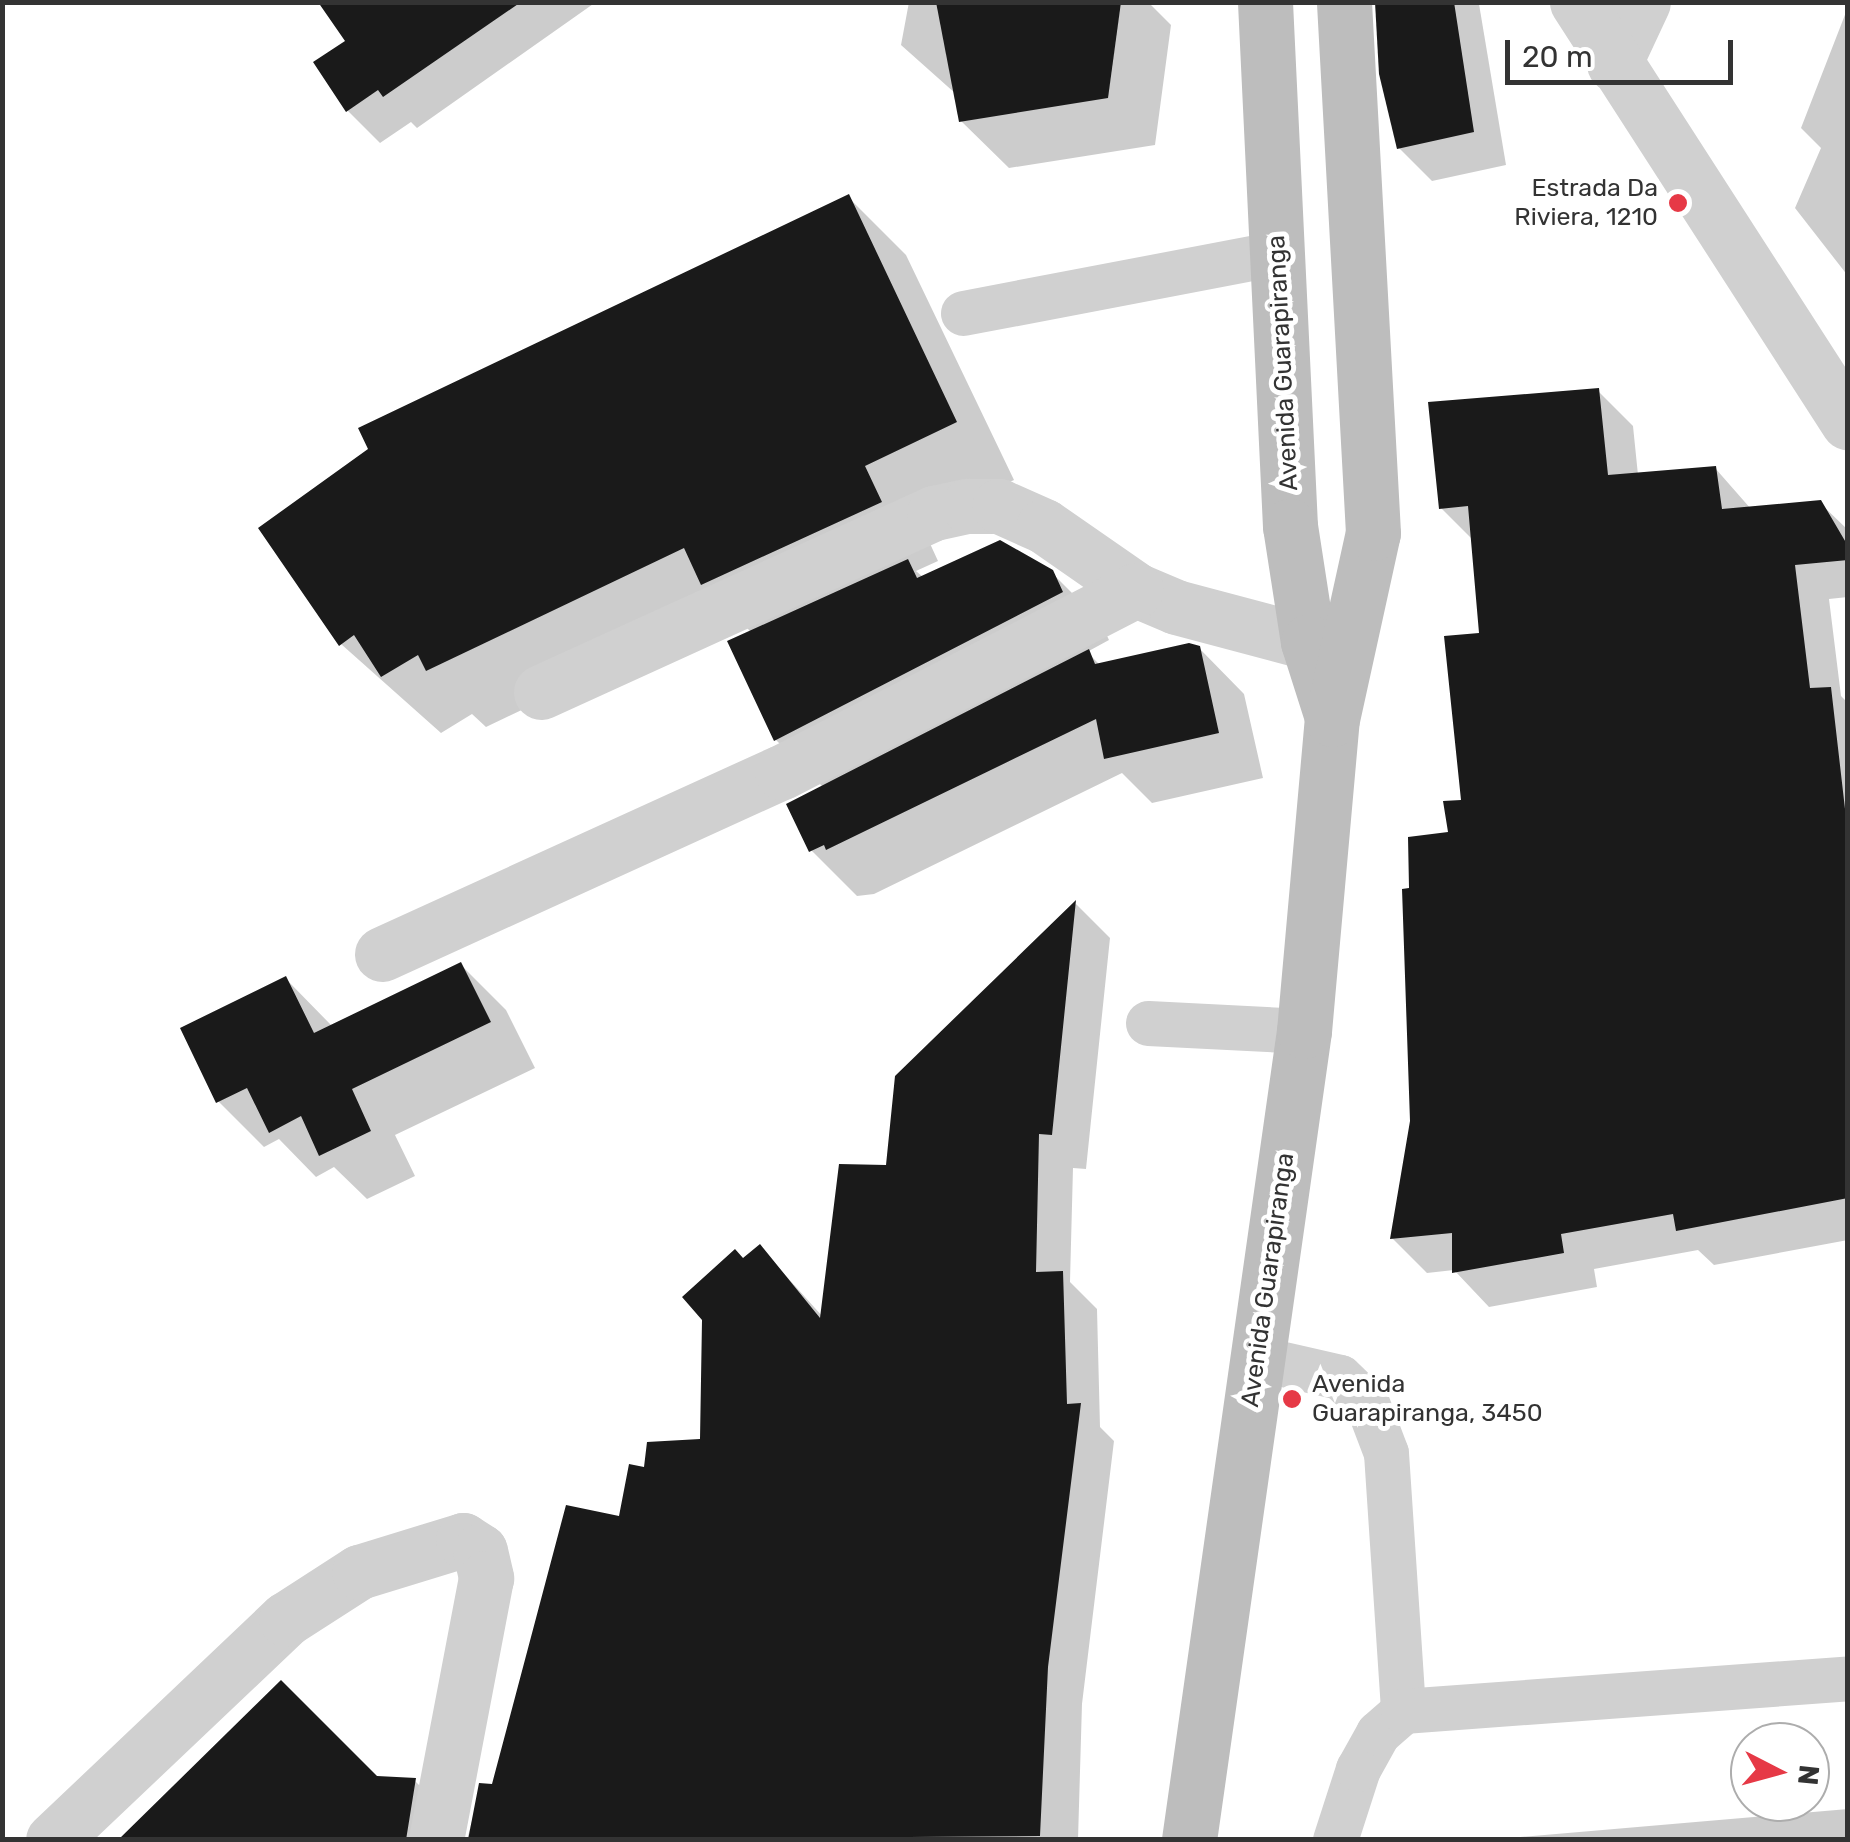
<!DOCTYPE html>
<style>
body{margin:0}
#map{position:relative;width:1850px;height:1842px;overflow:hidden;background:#fff;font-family:Rubik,sans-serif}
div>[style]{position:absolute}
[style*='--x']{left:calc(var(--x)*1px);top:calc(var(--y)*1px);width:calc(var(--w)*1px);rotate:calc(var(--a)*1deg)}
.shadow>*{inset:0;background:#0003}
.building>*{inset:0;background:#1a1a1a}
.service>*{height:45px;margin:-22.5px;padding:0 22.5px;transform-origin:22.5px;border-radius:22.5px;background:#d0d0d0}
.minor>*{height:55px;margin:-27.5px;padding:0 27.5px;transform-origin:27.5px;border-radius:27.5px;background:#d0d0d0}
.tertiary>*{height:55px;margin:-27.5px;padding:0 27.5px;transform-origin:27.5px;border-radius:27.5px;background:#d0d0d0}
.secondary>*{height:55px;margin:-27.5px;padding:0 27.5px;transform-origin:27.5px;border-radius:27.5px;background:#bdbdbd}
.dots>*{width:28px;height:28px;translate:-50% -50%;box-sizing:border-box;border:5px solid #fff;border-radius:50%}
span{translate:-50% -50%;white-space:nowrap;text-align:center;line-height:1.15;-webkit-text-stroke:10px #fff;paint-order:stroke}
.poi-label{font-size:25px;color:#333}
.right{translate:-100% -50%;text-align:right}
.left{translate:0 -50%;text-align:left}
.street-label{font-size:25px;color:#333}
.frame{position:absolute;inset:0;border:5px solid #333;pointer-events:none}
.north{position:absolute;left:1730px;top:1722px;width:100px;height:100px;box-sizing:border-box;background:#fff;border:2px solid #adadad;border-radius:50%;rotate:96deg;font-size:28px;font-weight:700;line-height:40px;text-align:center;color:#333}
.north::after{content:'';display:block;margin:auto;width:35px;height:45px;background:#e63946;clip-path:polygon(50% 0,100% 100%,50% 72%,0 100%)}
.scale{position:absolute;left:1505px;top:40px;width:228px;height:45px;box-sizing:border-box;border:5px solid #333;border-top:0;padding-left:12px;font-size:30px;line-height:35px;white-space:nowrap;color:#333;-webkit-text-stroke:8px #fff;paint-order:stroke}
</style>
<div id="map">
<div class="shadow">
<div style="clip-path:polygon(353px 2px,596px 2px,417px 128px,411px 122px,380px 143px,348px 111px)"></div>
<div style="clip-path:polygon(909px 2px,1148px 2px,1171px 25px,1155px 145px,1009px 168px,961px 121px,956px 94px,901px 45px)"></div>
<div style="clip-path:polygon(1375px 2px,1479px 4px,1506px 165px,1432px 181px,1399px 148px)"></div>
<div style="clip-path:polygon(1848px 7px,1848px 276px,1795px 208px,1821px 148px,1801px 128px)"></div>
<div style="clip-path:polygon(848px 197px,906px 255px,1014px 480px,921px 524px,938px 561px,916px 571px,924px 578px,1051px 572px,1100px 621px,1109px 640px,1087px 652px,1101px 666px,1199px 648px,1244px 694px,1263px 778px,1152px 803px,1122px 773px,874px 894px,857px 896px,812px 851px,824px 788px,776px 740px,752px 633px,730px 611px,486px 727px,472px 714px,441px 733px,341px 644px)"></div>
<div style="clip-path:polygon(1598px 391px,1633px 426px,1638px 475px,1715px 468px,1751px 509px,1820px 503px,1848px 530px,1848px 597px,1829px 599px,1841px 696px,1848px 703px,1848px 1240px,1714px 1265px,1698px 1250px,1594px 1269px,1597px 1287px,1489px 1307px,1454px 1270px,1427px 1273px,1392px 1238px,1412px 1121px,1411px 891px,1450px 834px,1463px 802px,1481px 635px,1473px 540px,1441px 508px)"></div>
<div style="clip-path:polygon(1076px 904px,1110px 938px,1086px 1169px,1073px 1168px,1070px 1282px,1097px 1309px,1100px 1427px,1114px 1441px,1082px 1704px,1078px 1840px,467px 1840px,481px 1786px,494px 1786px,646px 1470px,703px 1442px,744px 1261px,760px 1247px,823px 1317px,888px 1168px,897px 1077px)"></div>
<div style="clip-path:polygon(461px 965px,506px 1010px,535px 1068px,395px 1135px,415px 1176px,367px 1199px,334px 1167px,316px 1177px,279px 1139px,264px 1147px,218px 1101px,286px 979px,331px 1025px)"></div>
<div style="clip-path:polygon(376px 1778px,415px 1781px,450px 1816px,445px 1840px,121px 1840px)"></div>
<div style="clip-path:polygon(1848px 1809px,1848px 1840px,1485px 1840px)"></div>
</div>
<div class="building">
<div style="clip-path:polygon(318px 2px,521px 2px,383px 97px,378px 90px,346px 112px,313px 62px,345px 41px)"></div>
<div style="clip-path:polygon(936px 2px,1121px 2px,1108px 98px,959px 122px)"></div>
<div style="clip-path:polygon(1375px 2px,1454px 2px,1474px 132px,1397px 149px,1379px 74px)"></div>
<div style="clip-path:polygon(849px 194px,957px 422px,865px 466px,882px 502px,701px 585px,684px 548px,426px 671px,418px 655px,381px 677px,354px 635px,339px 646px,258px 528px,368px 449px,358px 428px)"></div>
<div style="clip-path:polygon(1599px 388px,1608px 475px,1716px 466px,1722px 509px,1821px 500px,1848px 546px,1848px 560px,1795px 565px,1810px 688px,1831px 687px,1848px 835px,1848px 1198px,1676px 1231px,1673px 1214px,1561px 1234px,1564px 1253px,1452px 1273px,1452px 1233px,1390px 1239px,1410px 1121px,1402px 889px,1409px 888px,1408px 837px,1448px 832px,1443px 801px,1461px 800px,1444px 636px,1479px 633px,1468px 506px,1439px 509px,1428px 402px)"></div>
<div style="clip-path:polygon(1000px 540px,1053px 570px,1063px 592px,774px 741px,727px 641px,908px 559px,917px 578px)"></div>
<div style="clip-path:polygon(1189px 643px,1200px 646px,1219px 733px,1104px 759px,1096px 719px,826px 850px,824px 845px,809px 852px,786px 804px,1089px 649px,1095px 664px)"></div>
<div style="clip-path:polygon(1076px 900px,1052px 1135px,1039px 1134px,1036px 1272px,1063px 1271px,1067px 1404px,1081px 1403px,1048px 1667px,1040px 1836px,468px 1840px,479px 1783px,492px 1784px,566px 1505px,619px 1516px,629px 1464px,644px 1467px,647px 1442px,700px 1439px,702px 1320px,682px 1297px,735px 1249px,743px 1258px,760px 1244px,820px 1318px,839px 1164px,886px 1165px,895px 1076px)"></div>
<div style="clip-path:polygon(461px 962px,491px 1022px,352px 1089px,371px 1131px,319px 1156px,301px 1116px,269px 1133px,247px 1088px,216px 1103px,180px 1028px,286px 976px,314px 1033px)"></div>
<div style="clip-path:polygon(281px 1680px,377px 1776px,416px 1778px,406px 1840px,118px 1840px)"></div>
</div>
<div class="service">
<div style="--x:963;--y:313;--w:321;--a:-10.8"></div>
<div style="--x:1148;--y:1023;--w:156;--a:2.9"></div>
<div style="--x:1257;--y:1358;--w:85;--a:12.9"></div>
<div style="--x:1340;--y:1377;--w:37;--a:44"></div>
<div style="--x:1367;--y:1403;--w:53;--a:69.2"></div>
<div style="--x:1386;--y:1453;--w:259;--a:86.2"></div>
<div style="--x:1335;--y:1840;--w:75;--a:-72.1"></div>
<div style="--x:1358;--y:1769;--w:41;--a:-60.9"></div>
<div style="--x:1378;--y:1733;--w:33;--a:-41"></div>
<div style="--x:1403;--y:1711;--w:446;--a:-4.2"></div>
</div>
<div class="minor">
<div style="--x:1614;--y:64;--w:68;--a:-64.9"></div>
<div style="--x:541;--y:692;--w:432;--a:-24.5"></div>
<div style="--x:934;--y:513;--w:35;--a:-12"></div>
<div style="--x:968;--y:506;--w:31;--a:0"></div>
<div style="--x:999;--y:506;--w:49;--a:24"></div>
<div style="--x:1044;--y:526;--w:112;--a:34.8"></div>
<div style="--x:1136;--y:590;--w:43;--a:23"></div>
<div style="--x:1176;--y:607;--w:137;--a:14.9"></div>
<div style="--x:382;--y:954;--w:439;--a:-24.5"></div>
<div style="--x:782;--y:772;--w:398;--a:-27.2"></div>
<div style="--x:53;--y:1840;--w:321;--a:-43.5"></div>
<div style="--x:286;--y:1619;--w:87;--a:-32.8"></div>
<div style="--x:359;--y:1572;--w:109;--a:-17.1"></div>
<div style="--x:463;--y:1540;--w:20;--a:33"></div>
<div style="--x:480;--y:1551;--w:28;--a:77"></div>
<div style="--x:486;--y:1578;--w:267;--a:100.8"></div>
</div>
<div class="tertiary">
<div style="--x:1577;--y:2;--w:500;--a:57.2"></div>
</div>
<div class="secondary">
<div style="--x:1265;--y:2;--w:525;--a:87.27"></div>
<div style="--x:1290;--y:526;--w:117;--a:81.2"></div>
<div style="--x:1308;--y:642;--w:76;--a:72.3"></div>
<div style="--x:1189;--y:1840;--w:817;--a:-81.91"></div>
<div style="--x:1304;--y:1031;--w:313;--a:-84.9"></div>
<div style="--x:1332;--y:719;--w:190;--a:-77.6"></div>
<div style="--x:1373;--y:533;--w:532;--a:-93.13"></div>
</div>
<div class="dots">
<div style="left:1678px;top:203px;background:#e63946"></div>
<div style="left:1292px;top:1399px;background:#e63946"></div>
</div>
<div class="poi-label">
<span class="right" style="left:1658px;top:203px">Estrada Da<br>Riviera, 1210</span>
<span class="left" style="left:1312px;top:1399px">Avenida<br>Guarapiranga, 3450</span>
</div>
<div class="street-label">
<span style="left:1283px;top:363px;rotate:-93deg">Avenida Guarapiranga</span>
<span style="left:1268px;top:1280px;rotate:-82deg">Avenida Guarapiranga</span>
</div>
<div class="frame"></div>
<div class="north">N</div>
<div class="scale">20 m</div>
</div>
